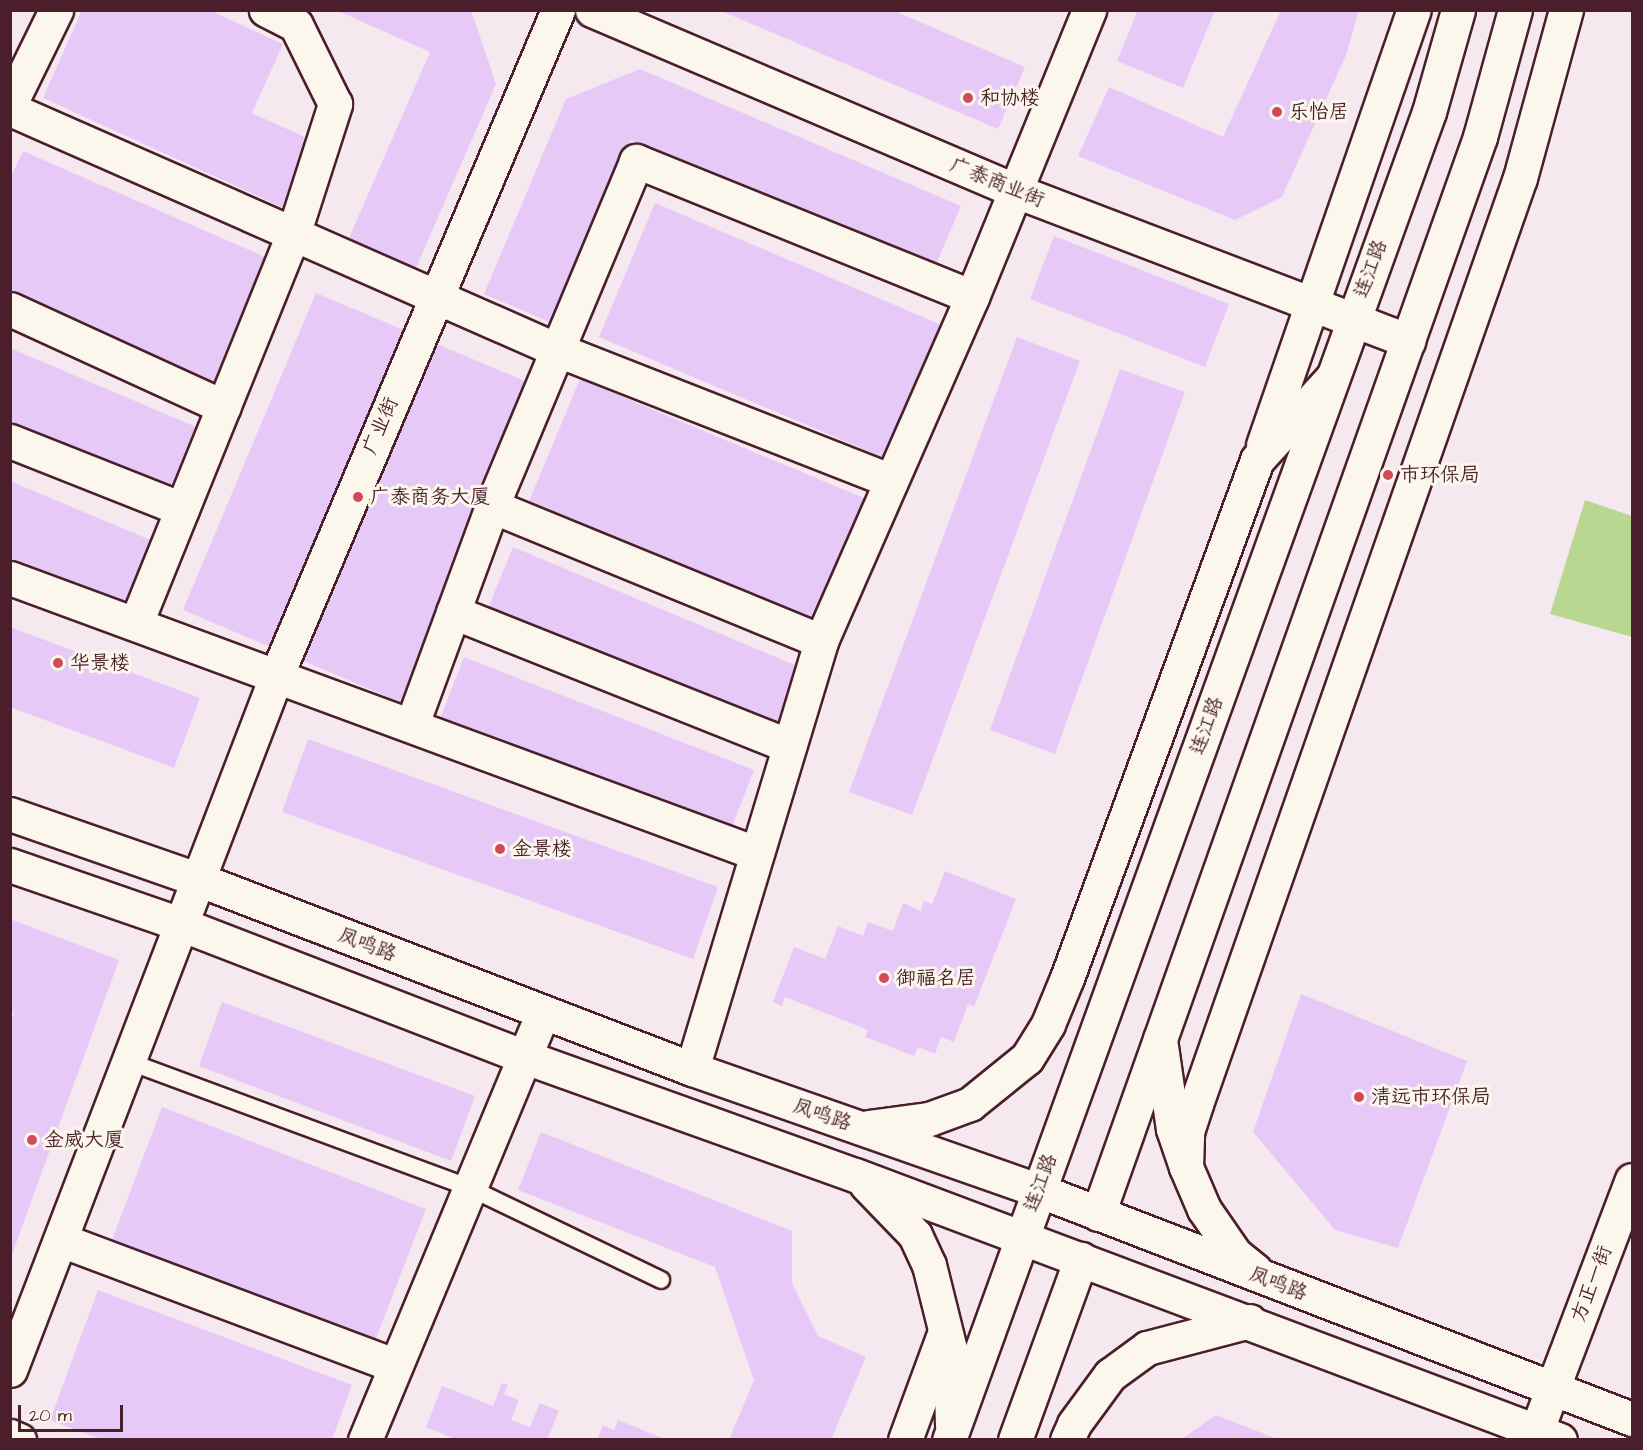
<!DOCTYPE html>
<meta charset="utf-8">
<style>
body{margin:0}
#map{position:relative;width:1643px;height:1450px;overflow:hidden;background:#f5e9ef;font-family:"Architects Daughter","LXGW WenKai TC",sans-serif}
div>[style]{position:absolute}
[style*='--x']{left:calc(var(--x)*1px);top:calc(var(--y)*1px);width:calc(var(--w)*1px);rotate:calc(var(--a)*1deg)}
.green>*{inset:0;background:#b8d891}
.building>*{inset:0;background:#e6c9f7}
.roads{filter:drop-shadow(2px 0 #4a1f2b) drop-shadow(-2px 0 #4a1f2b) drop-shadow(0 2px #4a1f2b) drop-shadow(0 -2px #4a1f2b)}
.service>*{height:16px;margin:-8px;padding:0 8px;transform-origin:8px;border-radius:8px;background:#fbf7ec}
.minor>*{height:33px;margin:-16.5px;padding:0 16.5px;transform-origin:16.5px;border-radius:16.5px;background:#fbf7ec}
.secondary>*{height:33px;margin:-16.5px;padding:0 16.5px;transform-origin:16.5px;border-radius:16.5px;background:#fbf7ec}
.primary>*{height:33px;margin:-16.5px;padding:0 16.5px;transform-origin:16.5px;border-radius:16.5px;background:#fbf7ec}
.dots>*{width:16px;height:16px;translate:-50% -50%;box-sizing:border-box;border:3px solid #fbf7ec;border-radius:50%}
span{translate:-50% -50%;white-space:nowrap;text-align:center;line-height:1.15;-webkit-text-stroke:6px #fbf7ec;paint-order:stroke}
.poi-label{font-size:20px;color:#4a1f2b}
.left{translate:0 -50%;text-align:left}
.street-label{font-size:20px;color:#4a1f2b}
.frame{position:absolute;inset:0;border:12px solid #4a1f2b;pointer-events:none}
.scale{position:absolute;left:18px;top:1405px;width:105px;height:27px;box-sizing:border-box;border:3px solid #4a1f2b;border-top:0;padding-left:8px;font-size:18px;line-height:21px;white-space:nowrap;color:#4a1f2b;-webkit-text-stroke:4px #fbf7ec;paint-order:stroke}
</style>
<div id="map">
<div class="green">
<div style="clip-path:polygon(1585px 500px,1632px 516px,1632px 637px,1550px 614px)"></div>
</div>
<div class="building">
<div style="clip-path:polygon(82px 10px,209px 10px,283px 44px,252px 113px,314px 141px,284px 208px,43px 98px)"></div>
<div style="clip-path:polygon(336px 10px,471px 10px,496px 84px,416px 268px,349px 238px,430px 52px)"></div>
<div style="clip-path:polygon(719px 10px,892px 10px,1025px 67px,998px 129px)"></div>
<div style="clip-path:polygon(1138px 10px,1215px 10px,1183px 88px,1117px 61px)"></div>
<div style="clip-path:polygon(1281px 10px,1359px 10px,1346px 55px,1282px 197px,1235px 220px,1078px 156px,1109px 87px,1223px 137px)"></div>
<div style="clip-path:polygon(640px 69px,961px 206px,934px 269px,631px 140px,554px 324px,484px 294px,566px 99px)"></div>
<div style="clip-path:polygon(23px 151px,272px 260px,216px 390px,10px 300px,10px 179px)"></div>
<div style="clip-path:polygon(655px 203px,944px 326px,887px 459px,599px 337px)"></div>
<div style="clip-path:polygon(1054px 236px,1229px 304px,1205px 367px,1030px 299px)"></div>
<div style="clip-path:polygon(316px 293px,534px 385px,400px 702px,183px 610px)"></div>
<div style="clip-path:polygon(1017px 337px,1080px 361px,912px 815px,849px 792px)"></div>
<div style="clip-path:polygon(10px 348px,201px 429px,173px 494px,10px 425px)"></div>
<div style="clip-path:polygon(1120px 369px,1185px 392px,1055px 754px,990px 730px)"></div>
<div style="clip-path:polygon(580px 379px,866px 499px,812px 630px,525px 511px)"></div>
<div style="clip-path:polygon(10px 481px,160px 544px,132px 611px,10px 560px)"></div>
<div style="clip-path:polygon(513px 547px,802px 668px,776px 733px,486px 613px)"></div>
<div style="clip-path:polygon(10px 627px,200px 698px,174px 768px,10px 707px)"></div>
<div style="clip-path:polygon(464px 657px,754px 770px,728px 837px,438px 724px)"></div>
<div style="clip-path:polygon(308px 739px,718px 887px,693px 959px,282px 812px)"></div>
<div style="clip-path:polygon(945px 871px,1016px 899px,974px 1007px,968px 1004px,954px 1042px,941px 1037px,935px 1054px,918px 1047px,914px 1056px,865px 1037px,868px 1030px,785px 997px,782px 1006px,773px 1002px,794px 947px,825px 959px,838px 926px,863px 936px,868px 922px,893px 931px,903px 903px,921px 911px,924px 901px,932px 904px)"></div>
<div style="clip-path:polygon(10px 919px,119px 960px,11px 1257px,10px 1022px,14px 1012px,10px 1011px)"></div>
<div style="clip-path:polygon(1301px 994px,1467px 1061px,1398px 1248px,1335px 1230px,1253px 1132px)"></div>
<div style="clip-path:polygon(222px 1002px,475px 1096px,451px 1161px,199px 1066px)"></div>
<div style="clip-path:polygon(162px 1107px,426px 1209px,375px 1341px,112px 1240px)"></div>
<div style="clip-path:polygon(541px 1132px,792px 1231px,792px 1283px,818px 1336px,866px 1357px,831px 1440px,729px 1440px,754px 1380px,715px 1267px,518px 1190px)"></div>
<div style="clip-path:polygon(98px 1290px,352px 1385px,332px 1440px,103px 1440px,50px 1420px)"></div>
<div style="clip-path:polygon(502px 1383px,508px 1385px,504px 1394px,519px 1400px,511px 1420px,530px 1427px,540px 1403px,559px 1411px,547px 1440px,457px 1440px,426px 1427px,442px 1386px,493px 1406px)"></div>
<div style="clip-path:polygon(1216px 1415px,1277px 1439px,1277px 1440px,1180px 1440px)"></div>
<div style="clip-path:polygon(618px 1420px,665px 1439px,665px 1440px,597px 1440px,603px 1425px,614px 1430px)"></div>
</div>
<div class="roads">
<div class="service">
<div style="--x:130;--y:1062;--w:363;--a:20.3"></div>
<div style="--x:470;--y:1188;--w:212;--a:25.7"></div>
</div>
<div class="minor">
<div style="--x:592;--y:10;--w:461;--a:23.1"></div>
<div style="--x:1016;--y:191;--w:420;--a:20.9"></div>
<div style="--x:10;--y:104;--w:105;--a:-63.9"></div>
<div style="--x:10;--y:109;--w:596;--a:23.77"></div>
<div style="--x:555;--y:349;--w:361;--a:21.4"></div>
<div style="--x:10;--y:309;--w:235;--a:24.6"></div>
<div style="--x:10;--y:441;--w:185;--a:21.6"></div>
<div style="--x:10;--y:578;--w:795;--a:20.24"></div>
<div style="--x:453;--y:612;--w:362;--a:21.7"></div>
<div style="--x:136;--y:623;--w:419;--a:-68"></div>
<div style="--x:293;--y:235;--w:138;--a:-72.2"></div>
<div style="--x:335;--y:104;--w:88;--a:-116.3"></div>
<div style="--x:296;--y:25;--w:34;--a:-153"></div>
<div style="--x:821;--y:641;--w:356;--a:-157.7"></div>
<div style="--x:492;--y:506;--w:374;--a:-67.3"></div>
<div style="--x:636;--y:161;--w:362;--a:22"></div>
<div style="--x:412;--y:724;--w:232;--a:-69.8"></div>
<div style="--x:692;--y:1069;--w:447;--a:-73.2"></div>
<div style="--x:821;--y:641;--w:376;--a:-66.3"></div>
<div style="--x:972;--y:297;--w:310;--a:-67.8"></div>
<div style="--x:61;--y:1240;--w:356;--a:20.6"></div>
<div style="--x:10;--y:1370;--w:745;--a:-69.01"></div>
<div style="--x:277;--y:674;--w:721;--a:-67.06"></div>
<div style="--x:10;--y:1436;--w:10;--a:24"></div>
<div style="--x:365;--y:1440;--w:461;--a:-67.4"></div>
<div style="--x:1533;--y:1440;--w:278;--a:-69.2"></div>
</div>
<div class="secondary">
<div style="--x:1263;--y:445;--w:460;--a:-70.9"></div>
<div style="--x:10;--y:814;--w:201;--a:19.2"></div>
<div style="--x:200;--y:880;--w:527;--a:21.01"></div>
<div style="--x:692;--y:1069;--w:367;--a:19.3"></div>
<div style="--x:1038;--y:1190;--w:637;--a:21.08"></div>
<div style="--x:10;--y:865;--w:183;--a:19.1"></div>
<div style="--x:183;--y:925;--w:367;--a:21.1"></div>
<div style="--x:525;--y:1057;--w:350;--a:19.7"></div>
<div style="--x:855;--y:1175;--w:753;--a:20.6"></div>
<div style="--x:1160;--y:1039;--w:91;--a:81.8"></div>
<div style="--x:1173;--y:1129;--w:40;--a:71.1"></div>
<div style="--x:1186;--y:1167;--w:46;--a:66.8"></div>
<div style="--x:1204;--y:1209;--w:55;--a:55.4"></div>
<div style="--x:1235;--y:1254;--w:26;--a:39"></div>
<div style="--x:868;--y:1127;--w:62;--a:-7.5"></div>
<div style="--x:929;--y:1119;--w:44;--a:-20.1"></div>
<div style="--x:970;--y:1104;--w:73;--a:-38.9"></div>
<div style="--x:1027;--y:1058;--w:40;--a:-58"></div>
<div style="--x:1048;--y:1024;--w:50;--a:-67.6"></div>
<div style="--x:1067;--y:978;--w:552;--a:-69.86"></div>
<div style="--x:1257;--y:460;--w:111;--a:-47.6"></div>
<div style="--x:1186;--y:1167;--w:35;--a:-88"></div>
<div style="--x:1187;--y:1132;--w:29;--a:-72"></div>
<div style="--x:1196;--y:1104;--w:981;--a:-70.72"></div>
<div style="--x:1520;--y:178;--w:174;--a:-74.7"></div>
<div style="--x:866;--y:1184;--w:71;--a:46.1"></div>
<div style="--x:915;--y:1235;--w:33;--a:65"></div>
<div style="--x:929;--y:1265;--w:87;--a:76"></div>
<div style="--x:950;--y:1349;--w:75;--a:88.5"></div>
<div style="--x:905;--y:1440;--w:113;--a:-69.8"></div>
<div style="--x:1067;--y:1440;--w:17;--a:-66"></div>
<div style="--x:1074;--y:1424;--w:61;--a:-53.7"></div>
<div style="--x:1110;--y:1375;--w:46;--a:-36.1"></div>
<div style="--x:1147;--y:1348;--w:106;--a:-14.7"></div>
</div>
<div class="primary">
<div style="--x:1098;--y:1214;--w:1143;--a:-70.47"></div>
<div style="--x:1480;--y:137;--w:132;--a:-74.6"></div>
<div style="--x:949;--y:1440;--w:1412;--a:-70.13"></div>
<div style="--x:1429;--y:112;--w:106;--a:-74.1"></div>
<div style="--x:1015;--y:1440;--w:193;--a:-70"></div>
</div>
</div>
<div class="dots">
<div style="left:968px;top:98px;background:#d1495b"></div>
<div style="left:1277px;top:112px;background:#d1495b"></div>
<div style="left:1388px;top:475px;background:#d1495b"></div>
<div style="left:358px;top:497px;background:#d1495b"></div>
<div style="left:58px;top:663px;background:#d1495b"></div>
<div style="left:500px;top:849px;background:#d1495b"></div>
<div style="left:884px;top:978px;background:#d1495b"></div>
<div style="left:1359px;top:1097px;background:#d1495b"></div>
<div style="left:32px;top:1140px;background:#d1495b"></div>
</div>
<div class="poi-label">
<span class="left" style="left:980px;top:98px">和协楼</span>
<span class="left" style="left:1289px;top:112px">乐怡居</span>
<span class="left" style="left:1400px;top:475px">市环保局</span>
<span class="left" style="left:370px;top:497px">广泰商务大厦</span>
<span class="left" style="left:70px;top:663px">华景楼</span>
<span class="left" style="left:512px;top:849px">金景楼</span>
<span class="left" style="left:896px;top:978px">御福名居</span>
<span class="left" style="left:1371px;top:1097px">清远市环保局</span>
<span class="left" style="left:44px;top:1140px">金威大厦</span>
</div>
<div class="street-label">
<span style="left:997px;top:183px;rotate:22deg">广泰商业街</span>
<span style="left:1371px;top:269px;rotate:-70deg">连江路</span>
<span style="left:381px;top:426px;rotate:-67deg">广业街</span>
<span style="left:1207px;top:726px;rotate:-70deg">连江路</span>
<span style="left:367px;top:945px;rotate:21deg">凤鸣路</span>
<span style="left:822px;top:1115px;rotate:19deg">凤鸣路</span>
<span style="left:1041px;top:1183px;rotate:-70deg">连江路</span>
<span style="left:1278px;top:1284px;rotate:21deg">凤鸣路</span>
<span style="left:1592px;top:1284px;rotate:-69deg">方正一街</span>
</div>
<div class="frame"></div>
<div class="scale">20 m</div>
</div>
